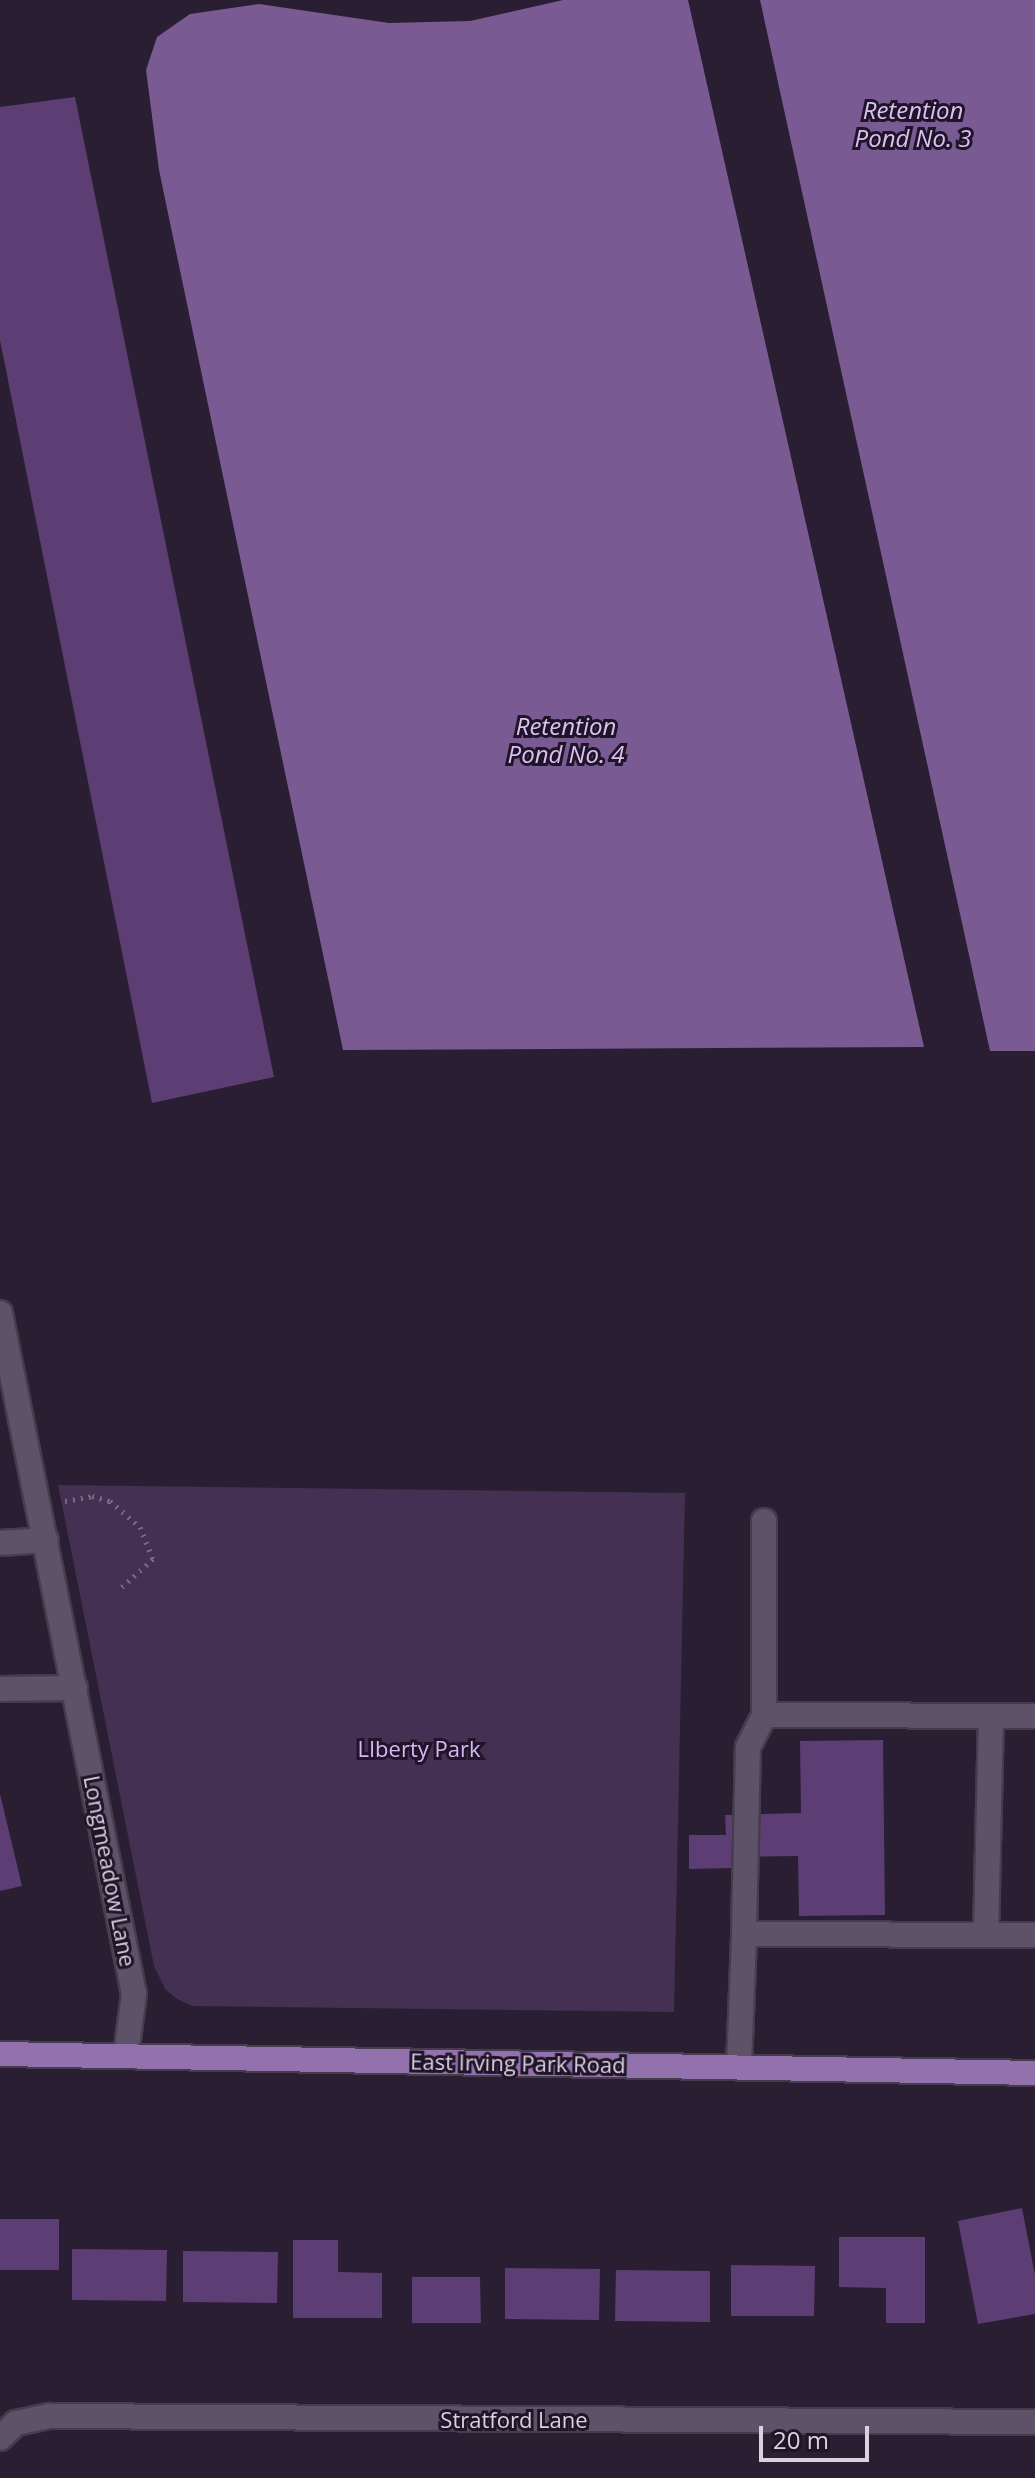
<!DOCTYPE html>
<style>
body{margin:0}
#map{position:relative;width:1035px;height:2478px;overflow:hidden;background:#291e32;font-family:"Open Sans",sans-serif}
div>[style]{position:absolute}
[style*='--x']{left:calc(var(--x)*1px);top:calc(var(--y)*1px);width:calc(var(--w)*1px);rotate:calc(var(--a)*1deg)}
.green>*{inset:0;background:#433052}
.water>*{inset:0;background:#795a93}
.building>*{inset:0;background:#5c3d74}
.path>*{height:5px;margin-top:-2.5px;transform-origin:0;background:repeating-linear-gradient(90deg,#746b7c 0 2px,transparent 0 8px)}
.roads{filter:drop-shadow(2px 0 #453c4c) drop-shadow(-2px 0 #453c4c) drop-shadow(0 2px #453c4c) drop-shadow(0 -2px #453c4c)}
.minor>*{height:24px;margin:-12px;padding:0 12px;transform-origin:12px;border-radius:12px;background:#5e5269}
.major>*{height:24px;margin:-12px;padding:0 12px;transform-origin:12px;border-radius:12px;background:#9271ad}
span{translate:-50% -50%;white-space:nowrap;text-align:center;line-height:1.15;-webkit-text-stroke:6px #1f1428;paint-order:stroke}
.park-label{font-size:22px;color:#d9b5f8}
.street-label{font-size:22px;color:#d8d1df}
.water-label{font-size:24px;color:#dbc1f3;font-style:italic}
.scale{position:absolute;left:759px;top:2426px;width:110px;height:36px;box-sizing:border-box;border:4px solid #d8d1df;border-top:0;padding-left:10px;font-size:24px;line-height:28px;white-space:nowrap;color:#d8d1df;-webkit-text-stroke:6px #1f1428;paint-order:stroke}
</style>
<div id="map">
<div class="green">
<div style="clip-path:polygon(58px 1485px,685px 1493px,674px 2012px,192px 2006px,177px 1999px,165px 1989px,154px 1966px)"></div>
</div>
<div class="water">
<div style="clip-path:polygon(563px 0,688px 0,924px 1047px,343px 1050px,159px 170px,146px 70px,157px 37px,190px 14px,259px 4px,389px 23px,470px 21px)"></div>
<div style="clip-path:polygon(760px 0,1035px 0,1035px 1051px,990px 1051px)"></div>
</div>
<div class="building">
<div style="clip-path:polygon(75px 97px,274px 1077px,152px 1103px,0 340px,0 107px)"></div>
<div style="clip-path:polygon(883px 1740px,885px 1915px,799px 1916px,798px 1856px,732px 1857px,732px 1868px,689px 1869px,689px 1835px,726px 1835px,725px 1815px,801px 1813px,800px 1741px)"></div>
<div style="clip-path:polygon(0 1794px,22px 1886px,0 1891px)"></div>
<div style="clip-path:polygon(1022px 2208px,1035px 2275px,1035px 2314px,978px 2324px,958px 2221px)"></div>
<div style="clip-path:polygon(0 2219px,59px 2219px,59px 2270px,0 2270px)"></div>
<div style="clip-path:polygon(839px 2237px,925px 2237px,925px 2323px,886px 2323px,886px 2288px,839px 2287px)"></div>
<div style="clip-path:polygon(293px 2240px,338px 2240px,338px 2272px,382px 2273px,382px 2318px,293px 2318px)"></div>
<div style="clip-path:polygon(72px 2249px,167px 2250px,166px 2301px,72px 2300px)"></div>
<div style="clip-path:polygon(183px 2251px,278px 2252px,277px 2303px,183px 2302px)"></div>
<div style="clip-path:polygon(731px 2265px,815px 2266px,814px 2316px,731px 2316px)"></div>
<div style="clip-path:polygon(505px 2268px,600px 2269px,599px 2320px,505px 2319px)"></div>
<div style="clip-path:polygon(616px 2270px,710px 2271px,710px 2322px,615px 2321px)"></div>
<div style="clip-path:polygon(412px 2277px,480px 2277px,481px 2323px,412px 2323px)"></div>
</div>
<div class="path">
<div style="--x:65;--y:1501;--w:27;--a:-10"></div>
<div style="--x:92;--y:1496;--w:19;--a:16"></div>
<div style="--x:110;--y:1501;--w:40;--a:41"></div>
<div style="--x:140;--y:1527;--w:35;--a:68"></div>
<div style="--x:153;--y:1559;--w:42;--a:137.9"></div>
</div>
<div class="roads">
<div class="minor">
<div style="--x:0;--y:1313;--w:694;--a:78.87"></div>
<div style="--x:134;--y:1994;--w:62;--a:97.5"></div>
<div style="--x:0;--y:1543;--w:46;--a:-3.7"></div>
<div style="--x:0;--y:1689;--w:75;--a:-0.8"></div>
<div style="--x:764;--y:1715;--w:194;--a:-90"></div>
<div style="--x:744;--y:1934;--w:187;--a:-88.8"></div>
<div style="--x:748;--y:1747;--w:36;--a:-63"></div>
<div style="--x:764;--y:1715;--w:271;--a:0.2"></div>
<div style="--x:986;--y:1935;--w:219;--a:-88.7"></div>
<div style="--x:739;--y:2067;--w:133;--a:-87.8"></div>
<div style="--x:744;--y:1934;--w:291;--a:0.2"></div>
<div style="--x:0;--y:2438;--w:22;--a:-43"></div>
<div style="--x:16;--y:2423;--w:35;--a:-12"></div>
<div style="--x:50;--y:2416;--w:985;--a:0.35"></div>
</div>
<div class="major">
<div style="--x:0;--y:2054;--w:1035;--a:1.05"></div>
</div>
</div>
<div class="park-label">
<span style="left:419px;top:1749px">LIberty Park</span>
</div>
<div class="street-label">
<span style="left:110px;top:1871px;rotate:79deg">Longmeadow Lane</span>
<span style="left:518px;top:2063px;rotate:1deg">East Irving Park Road</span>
<span style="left:514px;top:2420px">Stratford Lane</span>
</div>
<div class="water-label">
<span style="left:913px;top:124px">Retention<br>Pond No. 3</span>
<span style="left:566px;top:740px">Retention<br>Pond No. 4</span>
</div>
<div class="scale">20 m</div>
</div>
